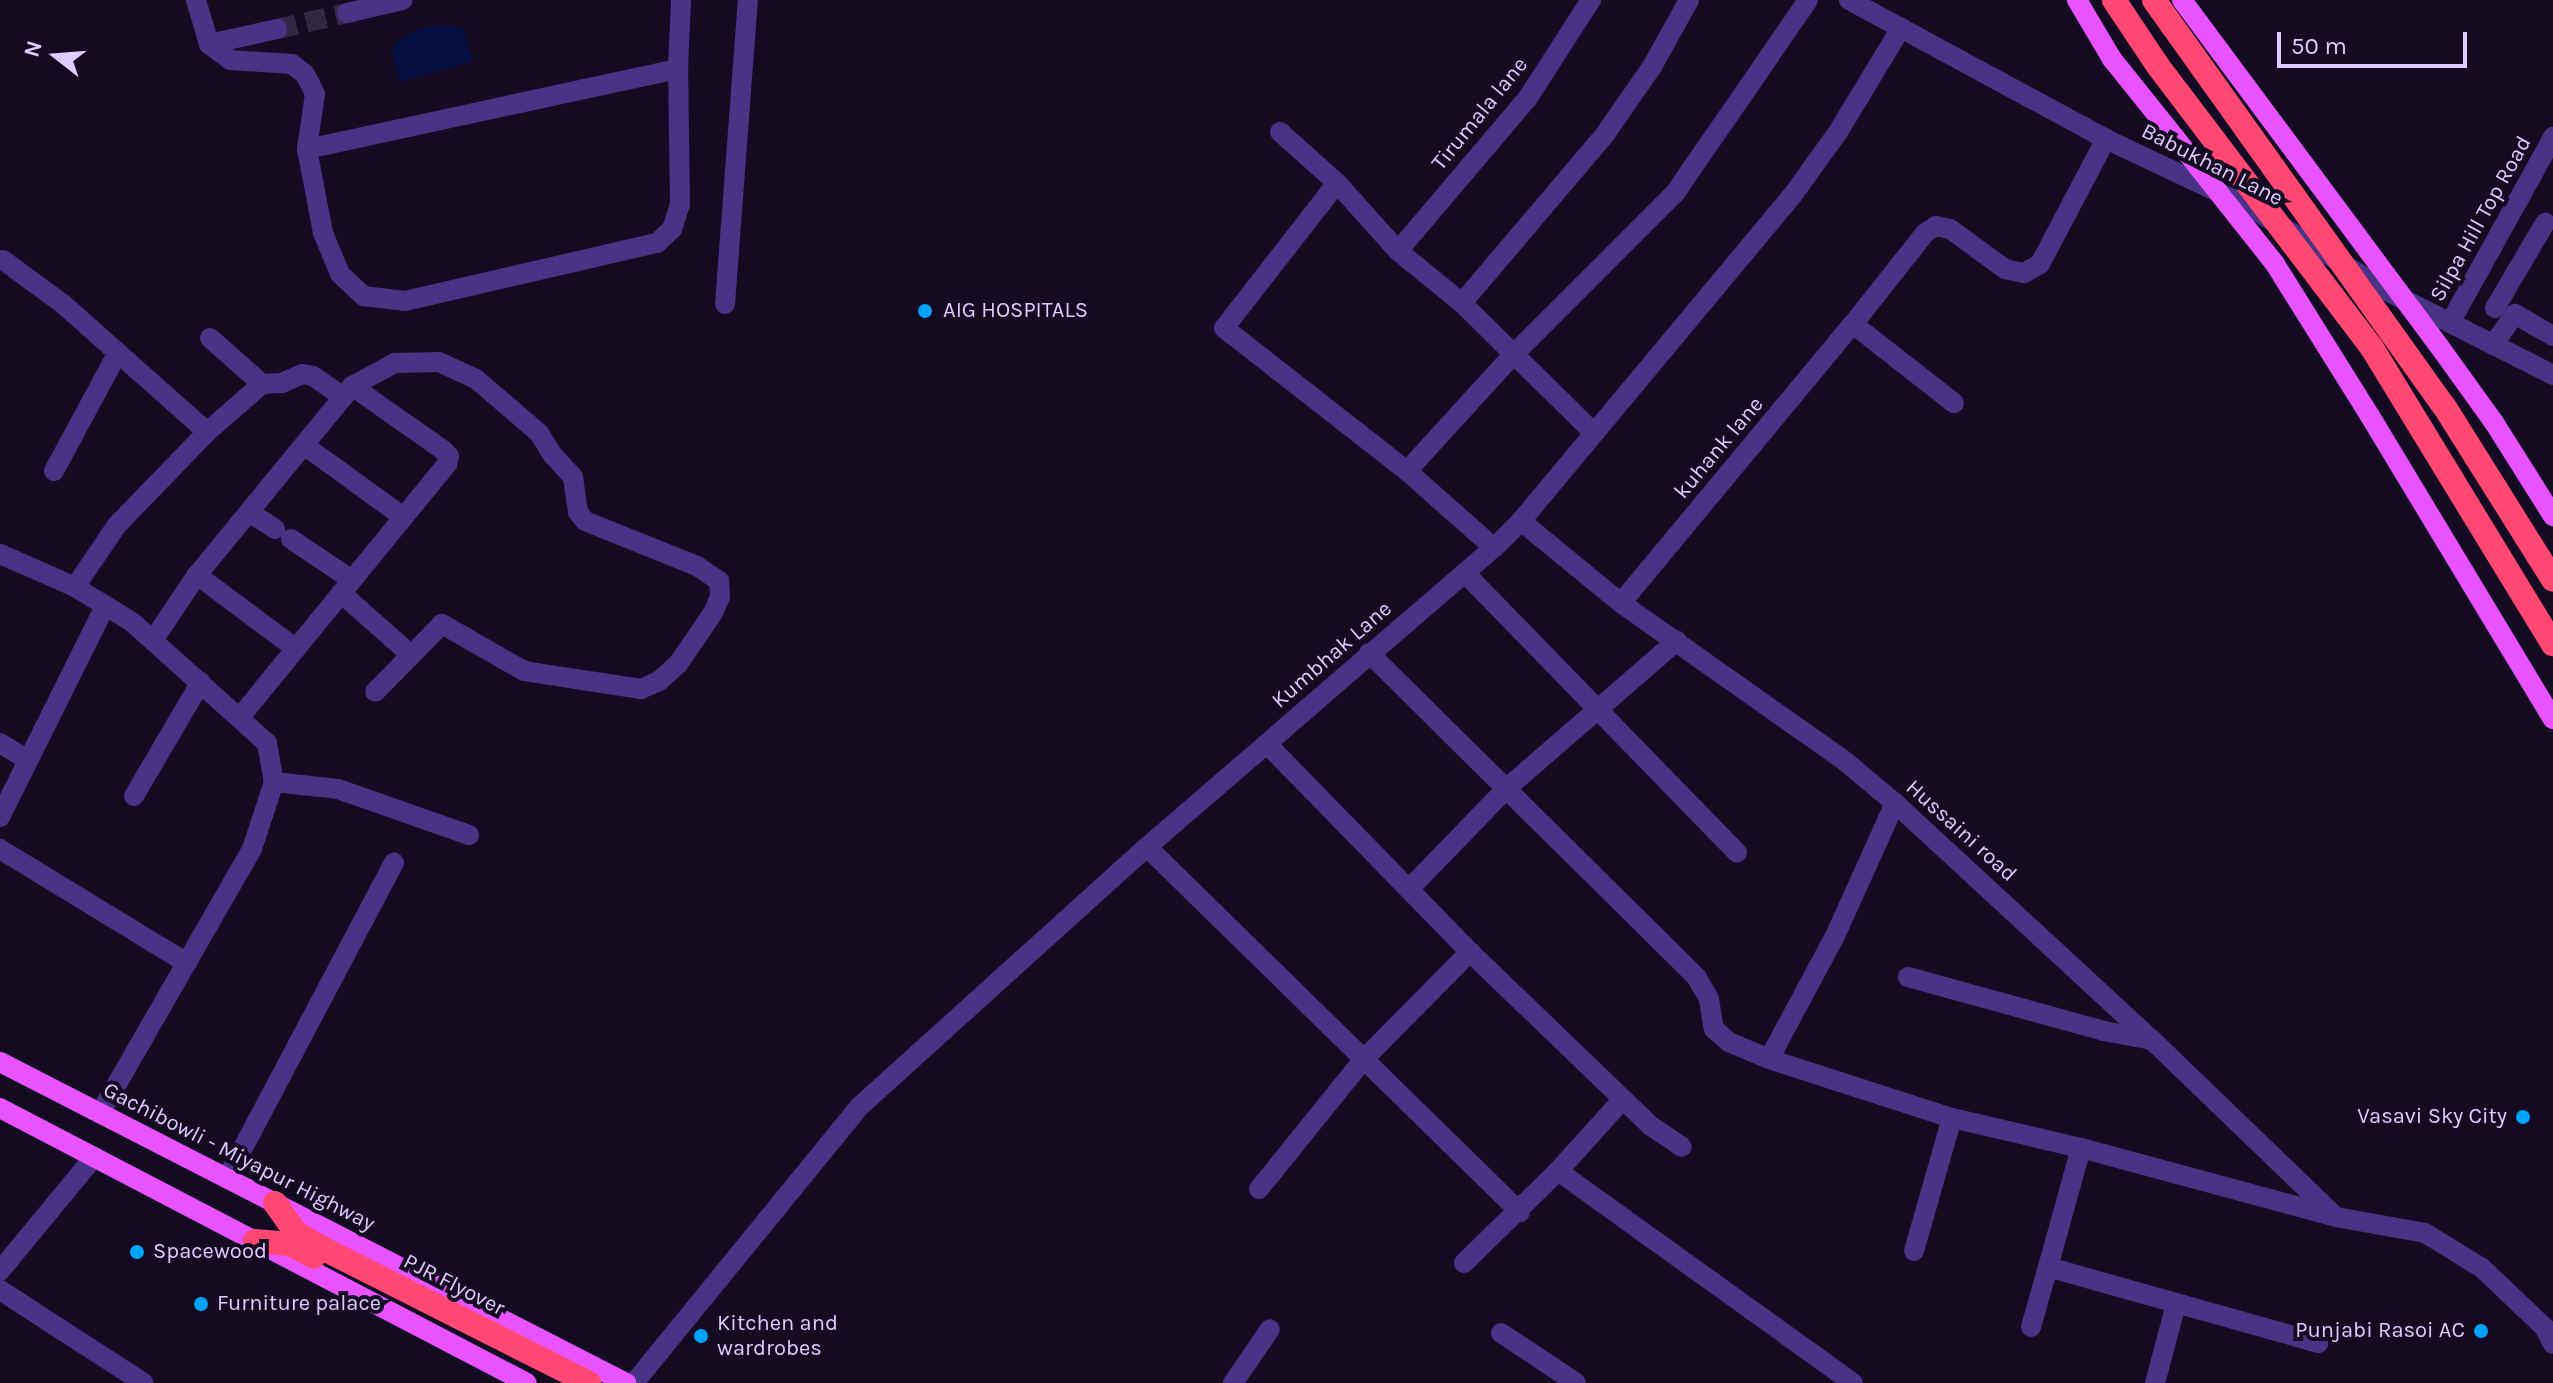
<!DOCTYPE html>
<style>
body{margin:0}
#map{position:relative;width:2553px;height:1383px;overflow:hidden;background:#140b22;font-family:Karla,sans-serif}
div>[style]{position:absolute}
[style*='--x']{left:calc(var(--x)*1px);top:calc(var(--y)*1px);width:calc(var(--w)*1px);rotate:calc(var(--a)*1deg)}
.water>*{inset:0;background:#060d40}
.street-tunnel>*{height:20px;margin-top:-10px;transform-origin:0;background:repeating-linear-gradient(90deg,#322843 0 20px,transparent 0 30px)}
.street>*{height:20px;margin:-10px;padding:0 10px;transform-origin:10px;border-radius:10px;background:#493384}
.primary>*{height:20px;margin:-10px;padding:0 10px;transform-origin:10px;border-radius:10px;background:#e853ff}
.highway>*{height:24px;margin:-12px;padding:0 12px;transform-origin:12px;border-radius:12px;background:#ff4773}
.primary-bridge>*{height:20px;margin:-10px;padding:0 10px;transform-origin:10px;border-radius:10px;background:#e853ff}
.highway-bridge>*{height:24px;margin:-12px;padding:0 12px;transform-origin:12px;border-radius:12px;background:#ff4773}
.dots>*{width:22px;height:22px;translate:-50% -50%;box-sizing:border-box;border:4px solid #140b22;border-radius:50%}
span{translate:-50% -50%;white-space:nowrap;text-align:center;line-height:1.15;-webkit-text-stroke:8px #140b22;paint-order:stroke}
.street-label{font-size:22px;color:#deccff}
.poi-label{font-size:22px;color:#deccff}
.left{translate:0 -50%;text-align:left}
.right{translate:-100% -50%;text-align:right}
.north{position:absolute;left:16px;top:16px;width:80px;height:80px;-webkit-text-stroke:6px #140b22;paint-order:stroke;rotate:287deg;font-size:22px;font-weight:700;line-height:32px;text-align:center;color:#deccff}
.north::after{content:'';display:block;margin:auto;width:28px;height:36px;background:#deccff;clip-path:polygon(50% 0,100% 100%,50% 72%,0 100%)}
.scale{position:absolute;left:2277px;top:32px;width:190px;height:36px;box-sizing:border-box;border:4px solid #deccff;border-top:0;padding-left:10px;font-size:24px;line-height:28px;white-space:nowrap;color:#deccff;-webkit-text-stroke:6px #140b22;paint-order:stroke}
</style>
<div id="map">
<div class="water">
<div style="clip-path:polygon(442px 25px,464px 29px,473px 61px,400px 82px,391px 50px,398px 41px,418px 29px)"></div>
</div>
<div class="street-tunnel">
<div style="--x:277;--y:29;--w:72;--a:-12.9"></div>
</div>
<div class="street">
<div style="--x:196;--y:0;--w:46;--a:73.5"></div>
<div style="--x:209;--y:44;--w:26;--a:37"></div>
<div style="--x:230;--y:60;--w:62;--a:3.7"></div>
<div style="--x:292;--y:64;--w:16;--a:38"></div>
<div style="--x:305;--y:74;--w:22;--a:63"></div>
<div style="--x:315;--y:94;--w:56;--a:98.3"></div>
<div style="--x:307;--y:149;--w:86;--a:79.2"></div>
<div style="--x:323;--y:233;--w:44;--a:67.5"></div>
<div style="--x:340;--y:274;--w:33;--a:43"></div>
<div style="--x:364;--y:296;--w:41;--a:7"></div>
<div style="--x:405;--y:301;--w:259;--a:-13"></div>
<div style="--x:657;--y:243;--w:21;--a:-43"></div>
<div style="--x:672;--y:229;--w:26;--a:-72"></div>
<div style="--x:680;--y:204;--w:135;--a:-90.8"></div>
<div style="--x:678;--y:69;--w:69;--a:-87.5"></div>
<div style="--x:1849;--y:0;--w:292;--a:28.4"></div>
<div style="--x:2106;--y:139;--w:161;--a:25.4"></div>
<div style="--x:2251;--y:208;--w:162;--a:31.3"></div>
<div style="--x:2389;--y:292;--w:184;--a:26.8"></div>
<div style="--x:347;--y:13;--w:57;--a:-13.1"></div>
<div style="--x:209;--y:44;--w:70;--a:-12.4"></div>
<div style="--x:1280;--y:132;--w:76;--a:41.8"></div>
<div style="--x:1337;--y:183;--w:91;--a:48.1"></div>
<div style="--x:1398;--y:251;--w:82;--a:39.1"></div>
<div style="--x:1462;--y:303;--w:185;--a:44.6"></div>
<div style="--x:307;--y:149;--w:380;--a:-12.2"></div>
<div style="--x:1337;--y:183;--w:184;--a:127.9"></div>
<div style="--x:1224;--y:328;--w:232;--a:38"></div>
<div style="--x:1407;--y:471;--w:116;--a:41.5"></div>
<div style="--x:1398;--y:251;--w:199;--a:-49.7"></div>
<div style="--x:1527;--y:99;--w:118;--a:-57.1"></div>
<div style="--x:3;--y:260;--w:74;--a:36.3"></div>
<div style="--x:63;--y:304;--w:193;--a:41.6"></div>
<div style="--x:1462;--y:303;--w:223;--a:-49.7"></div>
<div style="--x:1606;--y:133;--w:83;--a:-55.3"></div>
<div style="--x:1653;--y:65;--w:74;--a:-61"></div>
<div style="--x:725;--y:304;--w:305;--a:-85.7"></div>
<div style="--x:2495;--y:308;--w:99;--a:-59.5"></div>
<div style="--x:2450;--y:323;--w:213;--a:-61"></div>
<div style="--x:210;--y:338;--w:69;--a:41.5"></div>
<div style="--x:2493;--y:345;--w:38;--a:-55"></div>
<div style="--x:2515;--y:314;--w:44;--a:30.1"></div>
<div style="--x:1954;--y:403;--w:128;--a:-142"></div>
<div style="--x:1853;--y:324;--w:116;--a:-51.6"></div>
<div style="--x:1925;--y:233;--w:13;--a:-32"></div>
<div style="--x:1936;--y:226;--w:14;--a:12"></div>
<div style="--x:1950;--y:229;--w:68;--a:36"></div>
<div style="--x:2005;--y:269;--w:19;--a:12"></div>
<div style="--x:2024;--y:273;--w:18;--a:-29"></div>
<div style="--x:2040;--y:264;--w:141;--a:-62.2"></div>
<div style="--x:304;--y:445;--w:122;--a:36"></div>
<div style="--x:54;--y:471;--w:133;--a:-61.7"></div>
<div style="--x:1407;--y:471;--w:156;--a:-47.6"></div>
<div style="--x:1512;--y:356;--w:231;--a:-45"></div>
<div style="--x:1675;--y:193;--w:234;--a:-55.4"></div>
<div style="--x:249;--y:512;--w:31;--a:33"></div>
<div style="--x:1521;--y:521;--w:129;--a:39.4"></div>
<div style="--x:1621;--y:603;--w:276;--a:35.2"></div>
<div style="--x:1846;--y:762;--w:64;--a:39.9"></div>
<div style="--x:1895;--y:803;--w:350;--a:42.7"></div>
<div style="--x:2152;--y:1040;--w:254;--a:43.9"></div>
<div style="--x:291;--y:539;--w:73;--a:33.9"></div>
<div style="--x:0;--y:554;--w:82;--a:23.7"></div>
<div style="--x:75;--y:587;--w:67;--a:31.6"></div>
<div style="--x:132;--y:622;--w:181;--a:41.9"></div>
<div style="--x:267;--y:743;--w:40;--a:80"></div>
<div style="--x:274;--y:782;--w:71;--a:108.2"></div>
<div style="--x:252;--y:849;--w:305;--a:119.9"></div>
<div style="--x:1465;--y:573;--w:390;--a:45.8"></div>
<div style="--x:197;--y:575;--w:122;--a:36.7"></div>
<div style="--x:75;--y:587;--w:75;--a:-55.9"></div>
<div style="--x:117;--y:525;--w:129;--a:-45.9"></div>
<div style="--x:207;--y:432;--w:73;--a:-41.1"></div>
<div style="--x:262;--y:384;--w:20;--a:-3"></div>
<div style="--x:282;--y:383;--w:22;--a:-24"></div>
<div style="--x:302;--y:374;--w:11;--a:10"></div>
<div style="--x:313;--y:376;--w:37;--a:35"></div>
<div style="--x:341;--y:593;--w:92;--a:41.5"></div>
<div style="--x:1621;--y:603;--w:363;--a:-50.3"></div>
<div style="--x:153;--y:640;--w:78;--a:-55.9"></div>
<div style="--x:197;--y:575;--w:244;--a:-50.6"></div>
<div style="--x:352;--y:386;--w:49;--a:-28.1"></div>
<div style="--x:395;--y:363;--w:44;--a:-1.3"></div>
<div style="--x:439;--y:362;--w:41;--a:24.7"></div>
<div style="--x:476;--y:379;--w:83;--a:40.6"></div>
<div style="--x:539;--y:433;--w:25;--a:58"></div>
<div style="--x:552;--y:454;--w:31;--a:48"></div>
<div style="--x:573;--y:477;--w:35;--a:82"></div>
<div style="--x:578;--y:512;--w:11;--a:52"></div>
<div style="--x:585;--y:521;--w:121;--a:21.9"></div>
<div style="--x:697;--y:566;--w:27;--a:34"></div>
<div style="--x:719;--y:581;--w:16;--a:86"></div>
<div style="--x:720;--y:597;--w:17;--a:114"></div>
<div style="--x:713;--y:613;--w:62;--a:124.5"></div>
<div style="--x:678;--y:664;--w:25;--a:138"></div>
<div style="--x:659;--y:681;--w:20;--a:156"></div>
<div style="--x:641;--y:689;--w:118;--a:-171.3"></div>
<div style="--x:524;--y:671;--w:95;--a:-150.2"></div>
<div style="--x:442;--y:624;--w:95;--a:134.6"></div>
<div style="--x:1369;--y:653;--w:462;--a:44.7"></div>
<div style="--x:1697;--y:978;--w:24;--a:60"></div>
<div style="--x:1709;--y:999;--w:30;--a:81"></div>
<div style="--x:1714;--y:1029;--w:20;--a:41"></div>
<div style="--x:1729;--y:1042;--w:43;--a:23"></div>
<div style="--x:1769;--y:1059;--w:192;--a:17.9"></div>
<div style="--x:1952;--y:1118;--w:132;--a:13.1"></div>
<div style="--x:2081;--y:1148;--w:264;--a:15.1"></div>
<div style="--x:2336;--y:1217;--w:90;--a:10.2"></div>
<div style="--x:2425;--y:1233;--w:67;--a:31.6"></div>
<div style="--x:2482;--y:1268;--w:86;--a:43.6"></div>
<div style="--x:2544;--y:1327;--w:19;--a:62"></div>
<div style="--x:240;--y:717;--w:327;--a:-50.7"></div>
<div style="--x:447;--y:464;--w:8;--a:-76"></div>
<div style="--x:449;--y:456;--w:8;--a:-135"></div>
<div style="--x:443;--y:450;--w:111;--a:-144.9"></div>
<div style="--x:0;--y:743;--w:33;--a:31"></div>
<div style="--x:1267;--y:744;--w:291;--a:45.7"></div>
<div style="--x:1470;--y:952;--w:251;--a:43.9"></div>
<div style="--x:1651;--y:1126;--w:37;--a:34"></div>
<div style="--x:274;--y:782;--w:64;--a:6.2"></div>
<div style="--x:338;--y:789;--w:139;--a:19.3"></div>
<div style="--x:134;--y:796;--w:132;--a:-59.6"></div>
<div style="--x:0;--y:817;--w:236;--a:-63.5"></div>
<div style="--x:1147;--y:847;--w:522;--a:44.38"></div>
<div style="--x:0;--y:849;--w:219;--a:31.4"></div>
<div style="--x:1410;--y:888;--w:139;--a:-45.9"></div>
<div style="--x:1507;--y:788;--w:225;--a:-40.9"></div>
<div style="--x:1908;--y:977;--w:203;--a:15.4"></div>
<div style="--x:2104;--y:1031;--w:49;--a:10.6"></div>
<div style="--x:1769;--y:1059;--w:140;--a:-61.8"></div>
<div style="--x:1835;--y:936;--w:146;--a:-65.7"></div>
<div style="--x:2081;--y:1148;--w:123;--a:105.5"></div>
<div style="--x:2048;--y:1267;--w:281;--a:15.7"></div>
<div style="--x:1558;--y:1171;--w:97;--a:-47.9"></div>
<div style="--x:227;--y:1178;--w:357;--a:-62.1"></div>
<div style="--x:1259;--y:1189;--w:167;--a:-51.1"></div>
<div style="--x:1364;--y:1059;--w:151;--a:-45.3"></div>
<div style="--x:1914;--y:1251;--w:138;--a:-74.1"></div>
<div style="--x:1464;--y:1263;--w:132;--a:-44.4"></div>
<div style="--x:1558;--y:1171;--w:363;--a:35.7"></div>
<div style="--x:0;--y:1271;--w:148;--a:-50.5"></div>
<div style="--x:0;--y:1290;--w:171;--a:32.9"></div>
<div style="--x:2031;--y:1327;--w:62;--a:-74.2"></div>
<div style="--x:1501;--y:1333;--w:90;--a:33.7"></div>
<div style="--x:634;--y:1383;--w:356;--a:-50.8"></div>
<div style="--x:859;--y:1107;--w:388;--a:-42.1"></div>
<div style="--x:1147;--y:847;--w:458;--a:-40.8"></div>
<div style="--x:1494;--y:548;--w:38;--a:-45"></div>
<div style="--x:1521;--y:521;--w:423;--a:-50.2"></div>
<div style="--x:1792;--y:196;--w:79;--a:-54.3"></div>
<div style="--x:1838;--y:132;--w:122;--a:-58.8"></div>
<div style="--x:1233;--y:1383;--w:65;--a:-55.6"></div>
<div style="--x:2155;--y:1383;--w:82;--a:-75.1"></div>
</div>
<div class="primary">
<div style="--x:2077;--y:0;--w:69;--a:59.3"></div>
<div style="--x:2112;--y:59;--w:102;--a:51.3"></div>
<div style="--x:2439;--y:346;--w:96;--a:54.3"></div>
<div style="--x:2495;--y:424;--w:109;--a:57.8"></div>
<div style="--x:2370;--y:416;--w:354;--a:58.9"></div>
<div style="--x:0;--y:1062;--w:704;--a:27.15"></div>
<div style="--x:0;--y:1108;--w:594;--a:27.56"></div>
</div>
<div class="highway">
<div style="--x:275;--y:1203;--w:37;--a:55"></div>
<div style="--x:296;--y:1233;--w:32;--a:30"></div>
<div style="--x:324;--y:1249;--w:297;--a:26.8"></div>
<div style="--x:255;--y:1241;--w:35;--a:5"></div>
<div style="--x:290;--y:1244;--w:27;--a:28"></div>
</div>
<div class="primary-bridge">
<div style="--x:2182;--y:0;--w:431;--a:53.4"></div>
<div style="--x:2176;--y:139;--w:159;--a:51.6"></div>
<div style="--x:2275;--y:264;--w:179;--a:58"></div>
</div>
<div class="highway-bridge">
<div style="--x:2114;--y:0;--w:79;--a:56.3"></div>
<div style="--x:2158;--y:66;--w:354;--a:52.8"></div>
<div style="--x:2372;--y:348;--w:347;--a:58.6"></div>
<div style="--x:2154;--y:0;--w:499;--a:54.5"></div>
<div style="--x:2444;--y:406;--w:205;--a:57.9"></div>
</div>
<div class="dots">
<div style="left:925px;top:311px;background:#00a3f7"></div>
<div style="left:2523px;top:1117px;background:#00a3f7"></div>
<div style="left:137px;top:1252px;background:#00a3f7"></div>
<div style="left:201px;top:1304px;background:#00a3f7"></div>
<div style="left:2481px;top:1331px;background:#00a3f7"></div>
<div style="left:701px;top:1336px;background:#00a3f7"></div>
</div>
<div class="street-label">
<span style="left:1480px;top:114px;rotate:-51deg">Tirumala lane</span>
<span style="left:2212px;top:165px;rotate:27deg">Babukhan Lane</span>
<span style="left:2481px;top:219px;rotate:-61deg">Silpa Hill Top Road</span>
<span style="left:1719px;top:448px;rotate:-50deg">kuhank lane</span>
<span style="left:1332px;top:655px;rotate:-41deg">Kumbhak Lane</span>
<span style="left:1961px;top:831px;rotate:42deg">Hussaini road</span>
<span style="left:239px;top:1157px;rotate:27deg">Gachibowli - Miyapur Highway</span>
<span style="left:454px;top:1285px;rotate:27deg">PJR Flyover</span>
</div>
<div class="poi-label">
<span class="left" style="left:943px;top:311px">AIG HOSPITALS</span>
<span class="right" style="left:2507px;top:1117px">Vasavi Sky City</span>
<span class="left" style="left:153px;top:1252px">Spacewood</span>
<span class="left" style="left:217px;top:1304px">Furniture palace</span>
<span class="left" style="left:717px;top:1336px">Kitchen and<br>wardrobes</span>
<span class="right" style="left:2465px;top:1331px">Punjabi Rasoi AC</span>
</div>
<div class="north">N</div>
<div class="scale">50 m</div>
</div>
